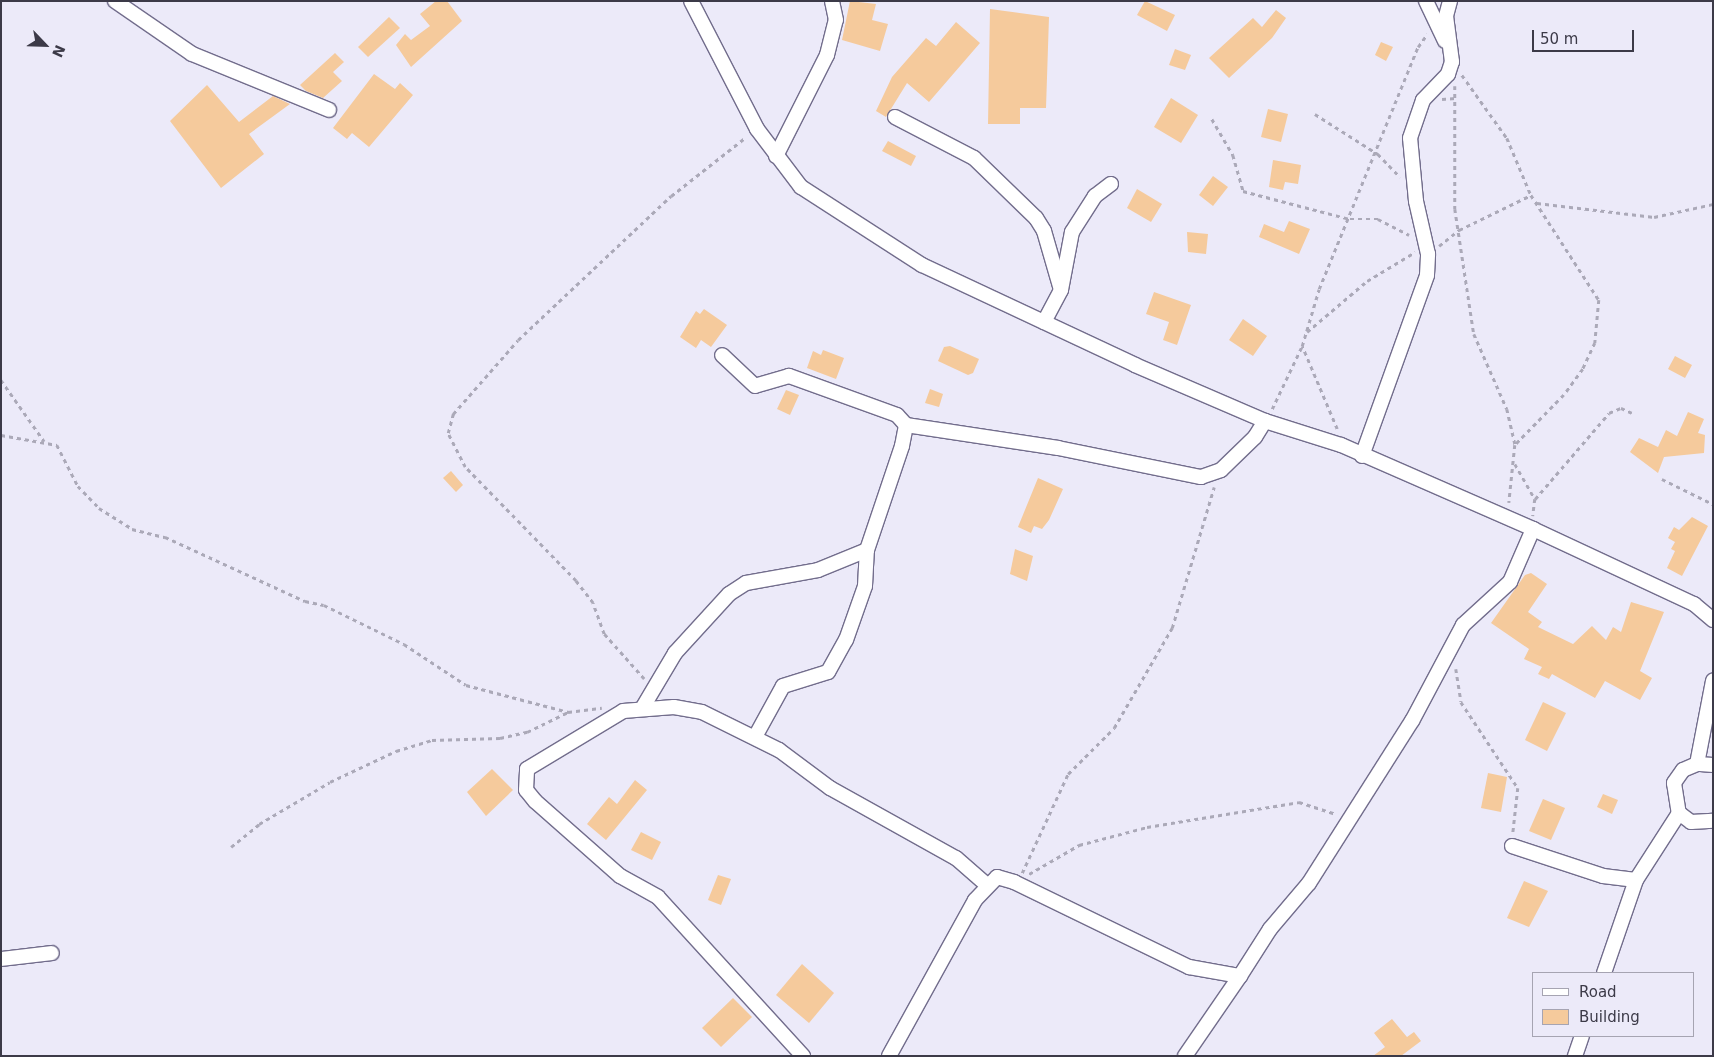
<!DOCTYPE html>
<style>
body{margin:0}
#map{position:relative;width:1714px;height:1057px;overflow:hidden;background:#eceaf9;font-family:"DejaVu Sans",sans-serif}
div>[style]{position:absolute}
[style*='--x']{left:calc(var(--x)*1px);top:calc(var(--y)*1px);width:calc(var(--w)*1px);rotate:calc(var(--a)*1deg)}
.building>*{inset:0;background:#f5ca9c}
.path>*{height:2.5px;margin-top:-1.25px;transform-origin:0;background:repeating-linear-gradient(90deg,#aba9b8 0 4px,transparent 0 8px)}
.roads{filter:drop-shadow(1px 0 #726d8c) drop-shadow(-1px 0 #726d8c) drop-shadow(0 1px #726d8c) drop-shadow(0 -1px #726d8c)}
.minor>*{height:14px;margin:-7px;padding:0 7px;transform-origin:7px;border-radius:7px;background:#fff}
span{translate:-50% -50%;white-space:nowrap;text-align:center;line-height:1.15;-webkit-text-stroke:4px #eceaf9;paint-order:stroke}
.frame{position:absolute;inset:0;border:2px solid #3c3a48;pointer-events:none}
.legend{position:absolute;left:1532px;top:972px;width:162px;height:65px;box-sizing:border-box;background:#eceaf9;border:1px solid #a6a4b2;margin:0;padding:6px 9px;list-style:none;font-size:15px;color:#3c3a48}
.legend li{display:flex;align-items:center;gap:10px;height:25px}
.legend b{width:25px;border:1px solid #a6a4b2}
.north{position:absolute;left:20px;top:20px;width:50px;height:50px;-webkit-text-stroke:4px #eceaf9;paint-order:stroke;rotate:114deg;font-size:14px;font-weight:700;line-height:20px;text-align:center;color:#3c3a48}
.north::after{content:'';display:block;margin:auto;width:18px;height:22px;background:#3c3a48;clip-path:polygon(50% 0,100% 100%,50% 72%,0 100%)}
.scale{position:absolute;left:1532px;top:30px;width:102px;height:22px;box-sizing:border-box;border:2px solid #3c3a48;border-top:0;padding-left:6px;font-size:15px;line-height:18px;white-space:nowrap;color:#3c3a48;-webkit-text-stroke:4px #eceaf9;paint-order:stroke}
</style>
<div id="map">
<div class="building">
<div style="clip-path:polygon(436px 1px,447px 1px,462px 21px,411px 67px,396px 45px,405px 34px,411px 40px,430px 26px,420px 14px)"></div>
<div style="clip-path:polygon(850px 1px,876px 4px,872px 20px,888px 24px,880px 51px,842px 40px)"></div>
<div style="clip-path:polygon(1145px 1px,1175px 15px,1167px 31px,1137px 15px)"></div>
<div style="clip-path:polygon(990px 9px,1049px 17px,1046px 108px,1020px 108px,1020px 124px,988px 124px)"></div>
<div style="clip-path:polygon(1276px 10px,1286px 18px,1272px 38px,1229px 78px,1209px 58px,1253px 18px,1262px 27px)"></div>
<div style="clip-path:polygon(389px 17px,400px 28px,368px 57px,358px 47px)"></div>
<div style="clip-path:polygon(956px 22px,980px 43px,929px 102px,907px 83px,886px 117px,876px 111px,892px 77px,926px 38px,936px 46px)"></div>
<div style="clip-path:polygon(1381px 42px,1393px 47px,1386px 61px,1375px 55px)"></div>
<div style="clip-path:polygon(1175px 49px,1191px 55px,1185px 70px,1169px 65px)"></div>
<div style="clip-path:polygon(335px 53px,344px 62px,333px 72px,342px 81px,323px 98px,306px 91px,300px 85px)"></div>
<div style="clip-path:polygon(374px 74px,395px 89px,400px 83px,413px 95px,369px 147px,352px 133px,347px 139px,333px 128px)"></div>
<div style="clip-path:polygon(207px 85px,239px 122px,273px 96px,290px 104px,249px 134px,264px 154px,221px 188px,170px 121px)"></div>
<div style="clip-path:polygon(1171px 98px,1198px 115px,1181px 143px,1154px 127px)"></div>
<div style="clip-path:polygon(1268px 109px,1288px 114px,1281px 142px,1261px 137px)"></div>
<div style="clip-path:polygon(888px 141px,916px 156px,911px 166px,882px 151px)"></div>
<div style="clip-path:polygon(1273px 160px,1301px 165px,1298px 184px,1285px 182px,1283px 190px,1269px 187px)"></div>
<div style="clip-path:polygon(1213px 176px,1228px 187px,1213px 206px,1199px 195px)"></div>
<div style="clip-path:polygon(1137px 189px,1162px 204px,1151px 222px,1127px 208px)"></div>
<div style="clip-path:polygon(1289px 221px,1310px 229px,1299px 254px,1259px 237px,1264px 224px,1284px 232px)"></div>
<div style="clip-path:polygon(1187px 232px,1208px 234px,1206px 254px,1188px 252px)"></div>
<div style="clip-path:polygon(1154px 292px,1191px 305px,1177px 345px,1163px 340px,1169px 322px,1146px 314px)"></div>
<div style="clip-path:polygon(704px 309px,727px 325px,711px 347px,701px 340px,696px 348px,680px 337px,696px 311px,700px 314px)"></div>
<div style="clip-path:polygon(1243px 319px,1267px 336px,1253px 356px,1229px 340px)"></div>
<div style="clip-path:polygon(950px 346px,979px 359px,973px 373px,968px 375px,938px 361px,944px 347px)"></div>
<div style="clip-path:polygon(823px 350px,844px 358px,836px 379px,807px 368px,813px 351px,821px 355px)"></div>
<div style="clip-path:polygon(1675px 356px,1692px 365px,1685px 378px,1668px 369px)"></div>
<div style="clip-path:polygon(930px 389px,943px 394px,939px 407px,925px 403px)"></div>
<div style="clip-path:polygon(786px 390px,799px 395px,790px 415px,777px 409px)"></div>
<div style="clip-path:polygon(1688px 412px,1704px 419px,1698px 433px,1705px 435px,1704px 453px,1664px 457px,1658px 473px,1630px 452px,1639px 438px,1658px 447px,1666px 430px,1677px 436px)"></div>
<div style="clip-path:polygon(451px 471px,463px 485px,456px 492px,443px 478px)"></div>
<div style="clip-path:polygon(1038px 478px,1063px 489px,1049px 520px,1042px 529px,1034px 526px,1031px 533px,1018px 527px)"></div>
<div style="clip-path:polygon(1692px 517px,1708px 526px,1682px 576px,1667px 568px,1675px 551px,1671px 549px,1675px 542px,1668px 538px,1674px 527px,1679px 530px)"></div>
<div style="clip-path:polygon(1015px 549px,1033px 556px,1027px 581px,1010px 574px)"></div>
<div style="clip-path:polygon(1531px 573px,1547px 584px,1528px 612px,1542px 622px,1538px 627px,1573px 644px,1592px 626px,1606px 640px,1613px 627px,1621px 632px,1631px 602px,1664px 612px,1640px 671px,1652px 678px,1640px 700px,1605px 681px,1595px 698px,1552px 674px,1549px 679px,1538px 674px,1542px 667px,1524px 659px,1529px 649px,1491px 623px,1525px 575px)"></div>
<div style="clip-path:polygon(1543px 702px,1566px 713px,1547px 751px,1525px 740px)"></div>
<div style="clip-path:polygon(492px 769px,513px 790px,486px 816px,467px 792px)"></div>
<div style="clip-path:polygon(1488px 773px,1507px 777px,1501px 812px,1481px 808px)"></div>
<div style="clip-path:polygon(635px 780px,647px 790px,606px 840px,587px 824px,609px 797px,617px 804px)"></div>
<div style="clip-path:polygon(1603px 794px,1618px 800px,1612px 814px,1597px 807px)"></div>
<div style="clip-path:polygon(1543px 799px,1565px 808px,1551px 840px,1529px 831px)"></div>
<div style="clip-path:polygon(641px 832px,661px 842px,652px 860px,631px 850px)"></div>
<div style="clip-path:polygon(718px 875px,731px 879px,721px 905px,708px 900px)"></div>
<div style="clip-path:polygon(1524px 881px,1548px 891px,1529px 927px,1507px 918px)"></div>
<div style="clip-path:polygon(802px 964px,834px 993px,809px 1023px,776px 995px)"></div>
<div style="clip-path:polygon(733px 998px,752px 1017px,721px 1047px,702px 1028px)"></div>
<div style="clip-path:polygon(1392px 1019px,1407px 1037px,1414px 1032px,1421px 1041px,1401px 1056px,1373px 1056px,1385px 1047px,1374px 1033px)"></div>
</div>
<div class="path">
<div style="--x:1462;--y:75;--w:77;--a:54.5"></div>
<div style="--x:1507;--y:138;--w:62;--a:67.2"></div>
<div style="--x:1531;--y:195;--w:125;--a:57.1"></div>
<div style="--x:1599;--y:300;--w:43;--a:95.3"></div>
<div style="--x:1595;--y:343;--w:29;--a:115"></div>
<div style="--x:1583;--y:369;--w:32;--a:126"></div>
<div style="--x:1564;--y:395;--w:70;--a:134.4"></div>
<div style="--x:1455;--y:86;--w:123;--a:90"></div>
<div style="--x:1455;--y:209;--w:126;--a:81.4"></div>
<div style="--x:1474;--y:334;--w:82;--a:66.3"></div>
<div style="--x:1507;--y:409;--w:37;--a:77"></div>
<div style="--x:1515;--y:445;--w:58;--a:95.9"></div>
<div style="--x:1442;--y:99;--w:14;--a:-4"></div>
<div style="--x:1315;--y:114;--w:75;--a:32.4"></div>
<div style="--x:1378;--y:154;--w:32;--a:46"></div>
<div style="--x:1212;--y:119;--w:42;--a:59.7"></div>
<div style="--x:1233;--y:155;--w:37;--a:74"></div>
<div style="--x:1243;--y:191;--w:111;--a:14.7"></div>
<div style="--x:1350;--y:219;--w:28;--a:0"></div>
<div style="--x:1378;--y:219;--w:35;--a:27"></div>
<div style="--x:1537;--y:203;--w:118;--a:6.8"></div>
<div style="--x:1654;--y:217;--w:60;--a:-12.4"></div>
<div style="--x:1439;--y:246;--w:26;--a:-39"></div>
<div style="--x:1459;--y:230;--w:80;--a:-25.9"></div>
<div style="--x:1307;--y:332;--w:79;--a:-40.4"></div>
<div style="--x:1367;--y:281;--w:56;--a:-31.1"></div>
<div style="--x:1;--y:380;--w:75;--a:54.8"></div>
<div style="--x:1272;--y:409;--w:70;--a:-64.5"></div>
<div style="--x:1337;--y:429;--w:90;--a:-112.9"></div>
<div style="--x:1302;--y:346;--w:59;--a:-73.4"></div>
<div style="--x:1319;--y:289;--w:261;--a:-67.8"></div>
<div style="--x:1418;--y:47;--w:16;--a:-55"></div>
<div style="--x:1;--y:435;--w:57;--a:10.1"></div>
<div style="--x:57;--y:445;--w:46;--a:62.9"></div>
<div style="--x:78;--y:486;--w:30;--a:46"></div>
<div style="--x:99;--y:508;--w:39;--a:32"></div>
<div style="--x:132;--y:529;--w:34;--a:14"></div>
<div style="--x:165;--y:537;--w:154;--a:24.6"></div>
<div style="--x:305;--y:601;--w:19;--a:12"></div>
<div style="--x:324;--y:605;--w:89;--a:26"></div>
<div style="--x:404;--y:644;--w:74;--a:33.5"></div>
<div style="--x:466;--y:685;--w:106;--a:14.8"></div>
<div style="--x:1515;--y:464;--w:40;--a:60.3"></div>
<div style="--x:1535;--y:499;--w:17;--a:97"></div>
<div style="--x:1662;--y:479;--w:57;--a:26.1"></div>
<div style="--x:1535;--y:499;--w:113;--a:-49.3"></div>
<div style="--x:1609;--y:413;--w:13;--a:-23"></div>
<div style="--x:1621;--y:408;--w:12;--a:24"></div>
<div style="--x:1456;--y:669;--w:33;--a:81"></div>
<div style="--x:1461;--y:702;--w:103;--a:56.5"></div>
<div style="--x:1518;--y:788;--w:45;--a:96.3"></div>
<div style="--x:644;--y:679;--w:60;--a:-131.6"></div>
<div style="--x:604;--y:634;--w:33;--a:-110"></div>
<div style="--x:593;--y:603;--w:28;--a:-128"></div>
<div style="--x:576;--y:581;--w:159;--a:-134.2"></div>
<div style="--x:465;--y:467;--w:38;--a:-117"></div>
<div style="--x:448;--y:433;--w:20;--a:-75"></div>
<div style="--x:453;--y:414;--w:98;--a:-48.7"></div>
<div style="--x:518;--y:340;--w:210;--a:-43.3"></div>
<div style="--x:671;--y:196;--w:95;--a:-38.2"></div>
<div style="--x:231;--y:847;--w:36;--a:-39"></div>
<div style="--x:259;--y:824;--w:82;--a:-30.6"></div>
<div style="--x:330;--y:782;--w:73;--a:-25.2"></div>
<div style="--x:396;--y:751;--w:38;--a:-17"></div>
<div style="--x:432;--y:740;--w:68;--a:-1.7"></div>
<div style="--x:500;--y:738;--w:28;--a:-13"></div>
<div style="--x:527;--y:732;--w:46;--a:-26"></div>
<div style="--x:568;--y:712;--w:34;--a:-7"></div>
<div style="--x:1022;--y:873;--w:109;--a:-65.1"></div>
<div style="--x:1068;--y:774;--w:65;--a:-45"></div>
<div style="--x:1114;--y:728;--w:116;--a:-59.9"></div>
<div style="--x:1172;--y:628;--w:147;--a:-73.4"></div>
<div style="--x:1029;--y:874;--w:58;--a:-30.1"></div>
<div style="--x:1079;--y:845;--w:70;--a:-14.8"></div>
<div style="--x:1147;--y:827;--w:154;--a:-9.3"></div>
<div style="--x:1299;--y:802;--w:39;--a:18"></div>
</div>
<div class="roads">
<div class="minor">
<div style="--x:115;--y:1;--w:93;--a:34.5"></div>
<div style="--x:192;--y:54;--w:148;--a:22.2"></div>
<div style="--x:691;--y:1;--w:144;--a:62.7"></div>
<div style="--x:757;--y:129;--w:73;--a:52.8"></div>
<div style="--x:801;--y:187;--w:144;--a:32.8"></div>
<div style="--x:922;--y:265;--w:235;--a:25.1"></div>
<div style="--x:1135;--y:365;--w:142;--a:23.3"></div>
<div style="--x:1265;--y:421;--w:80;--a:17.5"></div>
<div style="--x:1341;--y:445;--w:210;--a:23.6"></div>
<div style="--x:1533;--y:529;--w:178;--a:25"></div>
<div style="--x:1694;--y:604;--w:25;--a:40"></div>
<div style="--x:1426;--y:1;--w:44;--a:64.6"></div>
<div style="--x:895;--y:117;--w:89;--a:27.4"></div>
<div style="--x:974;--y:158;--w:86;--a:44.1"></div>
<div style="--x:1036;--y:218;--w:15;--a:58"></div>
<div style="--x:1044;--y:231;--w:61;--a:73.9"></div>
<div style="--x:776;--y:156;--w:113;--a:-63.2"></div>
<div style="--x:827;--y:55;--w:36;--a:-76"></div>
<div style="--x:836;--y:20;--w:19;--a:-102"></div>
<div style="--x:1044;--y:322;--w:36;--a:-62"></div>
<div style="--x:1061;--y:290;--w:59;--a:-79.3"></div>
<div style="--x:1072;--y:232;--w:43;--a:-57.4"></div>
<div style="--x:1095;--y:196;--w:20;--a:-37"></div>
<div style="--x:906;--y:425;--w:154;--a:8.6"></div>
<div style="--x:1058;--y:448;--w:146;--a:11.5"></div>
<div style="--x:1201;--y:477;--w:21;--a:-19"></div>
<div style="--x:1221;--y:470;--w:47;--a:-44.1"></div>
<div style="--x:1255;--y:437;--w:19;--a:-58"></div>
<div style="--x:1362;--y:456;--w:192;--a:-70.2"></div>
<div style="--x:1427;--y:275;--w:21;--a:-87"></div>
<div style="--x:1428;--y:254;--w:54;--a:-102.8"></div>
<div style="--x:1416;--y:201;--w:63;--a:-95.4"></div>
<div style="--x:1410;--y:138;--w:40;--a:-71.1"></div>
<div style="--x:1423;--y:100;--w:36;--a:-46"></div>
<div style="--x:1448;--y:74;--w:13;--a:-72"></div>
<div style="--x:1452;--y:62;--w:46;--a:-97.4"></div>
<div style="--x:1446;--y:16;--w:16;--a:-75"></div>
<div style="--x:643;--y:707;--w:63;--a:-59.3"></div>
<div style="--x:675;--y:653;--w:80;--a:-47.5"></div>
<div style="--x:729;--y:594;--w:20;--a:-33"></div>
<div style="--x:746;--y:583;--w:73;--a:-10.2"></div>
<div style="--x:818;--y:570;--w:53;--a:-22.2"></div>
<div style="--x:867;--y:550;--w:110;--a:-71.4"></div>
<div style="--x:902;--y:446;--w:21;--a:-79"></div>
<div style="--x:906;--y:425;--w:13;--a:-132"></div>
<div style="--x:897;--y:415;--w:115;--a:-160.1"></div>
<div style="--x:789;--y:376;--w:35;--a:164"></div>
<div style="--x:755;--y:386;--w:45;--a:-136.8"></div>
<div style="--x:755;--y:737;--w:58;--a:-61.2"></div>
<div style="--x:783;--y:686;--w:47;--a:-17.3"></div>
<div style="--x:828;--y:672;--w:37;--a:-61"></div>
<div style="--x:846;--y:640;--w:57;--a:-70.6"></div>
<div style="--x:865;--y:586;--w:36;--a:-87"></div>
<div style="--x:1697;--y:764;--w:85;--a:-79.1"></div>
<div style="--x:1713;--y:765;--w:16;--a:-176"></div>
<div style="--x:1697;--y:764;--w:15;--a:157"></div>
<div style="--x:1683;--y:770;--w:16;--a:125"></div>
<div style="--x:1674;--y:783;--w:30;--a:81"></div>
<div style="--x:1679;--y:813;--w:15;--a:37"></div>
<div style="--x:1691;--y:822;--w:22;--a:-3"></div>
<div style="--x:1512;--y:846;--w:96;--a:18.2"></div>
<div style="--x:1603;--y:876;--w:33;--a:7"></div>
<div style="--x:1;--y:959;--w:51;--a:-6.7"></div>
<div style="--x:1604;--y:973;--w:98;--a:-71"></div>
<div style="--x:1636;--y:880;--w:80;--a:-57.3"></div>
<div style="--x:803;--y:1056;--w:215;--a:-132.4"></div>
<div style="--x:658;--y:897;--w:43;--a:-151.1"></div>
<div style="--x:620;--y:876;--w:113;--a:-138.6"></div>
<div style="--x:535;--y:801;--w:14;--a:-129"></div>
<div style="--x:526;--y:790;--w:21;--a:-87"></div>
<div style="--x:527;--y:769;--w:112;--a:-31.1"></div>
<div style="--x:623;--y:711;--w:51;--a:-4.5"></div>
<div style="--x:674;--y:707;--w:28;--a:10"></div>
<div style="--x:702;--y:712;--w:86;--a:26.3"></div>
<div style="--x:779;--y:750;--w:64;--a:36.7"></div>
<div style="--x:830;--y:788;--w:144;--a:29.1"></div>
<div style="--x:956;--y:858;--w:41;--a:41.1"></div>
<div style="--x:889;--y:1056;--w:178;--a:-61.1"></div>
<div style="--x:975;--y:900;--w:32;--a:-46"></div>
<div style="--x:997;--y:877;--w:18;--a:16"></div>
<div style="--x:1014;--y:882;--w:195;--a:25.9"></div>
<div style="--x:1189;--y:967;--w:52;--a:10"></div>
<div style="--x:1240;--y:976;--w:56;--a:-57.4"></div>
<div style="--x:1270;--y:929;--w:60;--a:-49.7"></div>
<div style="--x:1309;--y:883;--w:192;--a:-57.6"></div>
<div style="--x:1412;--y:721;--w:109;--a:-62"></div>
<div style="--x:1463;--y:625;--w:64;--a:-42.5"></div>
<div style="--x:1510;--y:582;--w:58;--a:-66.5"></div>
<div style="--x:1185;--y:1056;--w:97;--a:-55.5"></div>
<div style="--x:1575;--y:1056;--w:21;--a:-71"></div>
</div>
</div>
<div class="frame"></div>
<ul class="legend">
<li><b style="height:6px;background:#fff"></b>Road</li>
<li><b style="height:14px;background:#f5ca9c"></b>Building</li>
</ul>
<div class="north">N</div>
<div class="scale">50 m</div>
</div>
